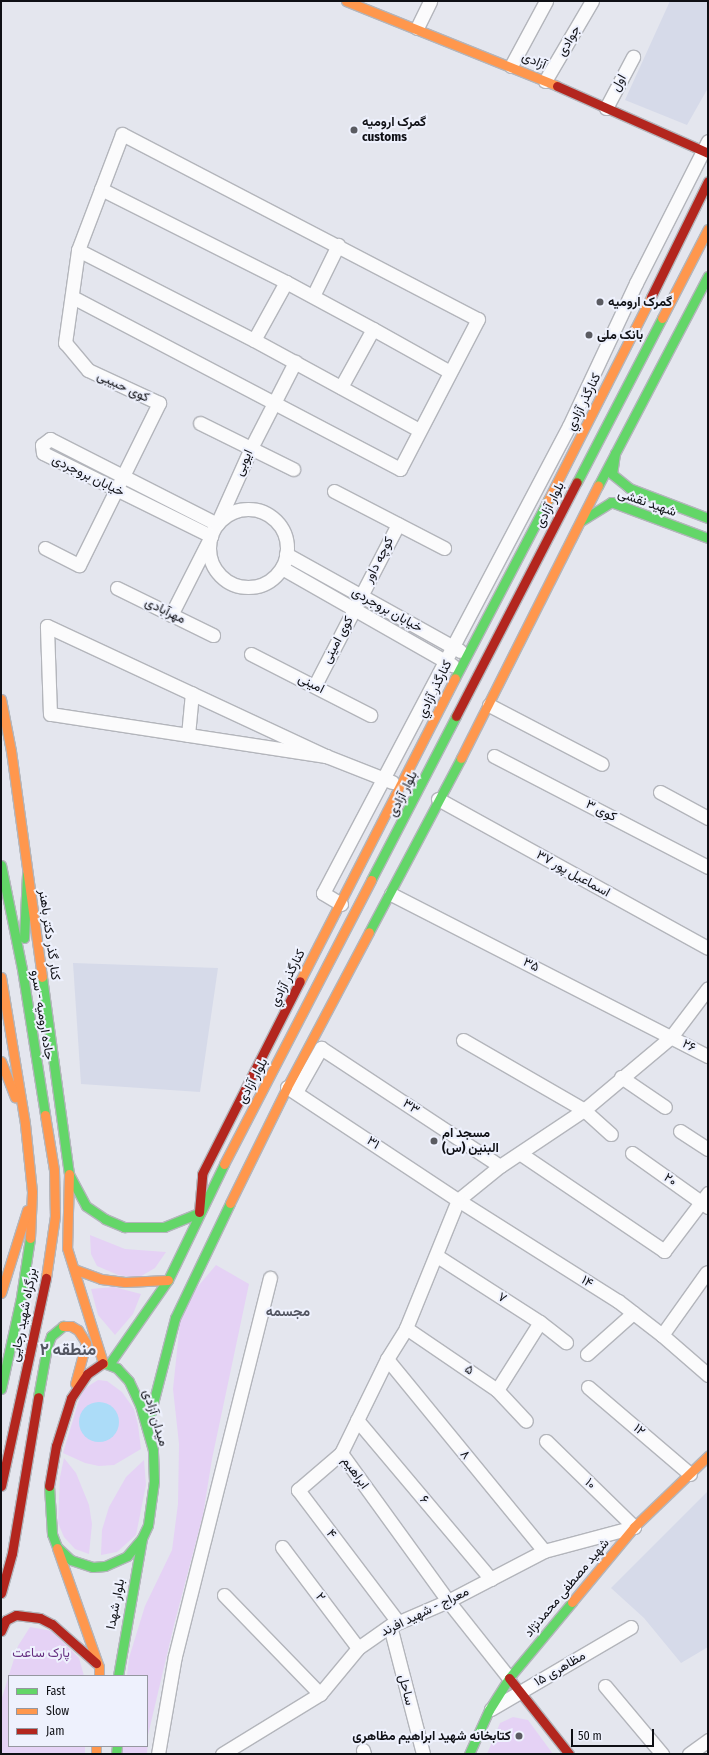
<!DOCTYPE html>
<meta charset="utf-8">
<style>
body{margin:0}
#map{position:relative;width:709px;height:1755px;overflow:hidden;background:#e4e6ee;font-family:"Fira Sans Condensed",Vazirmatn,sans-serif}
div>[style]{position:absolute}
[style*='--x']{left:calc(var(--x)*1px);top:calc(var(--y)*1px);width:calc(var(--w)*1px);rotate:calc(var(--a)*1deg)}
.built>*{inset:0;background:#d6dae9}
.green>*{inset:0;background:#e5d2f5}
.water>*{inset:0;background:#acdcf8}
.round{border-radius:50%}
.roads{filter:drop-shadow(1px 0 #b3b5bb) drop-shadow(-1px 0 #b3b5bb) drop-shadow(0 1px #b3b5bb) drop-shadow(0 -1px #b3b5bb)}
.street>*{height:13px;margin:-6.5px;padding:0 6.5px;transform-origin:6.5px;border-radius:6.5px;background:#fbfbfc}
.street>.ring{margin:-6.5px;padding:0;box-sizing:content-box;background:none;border:13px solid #fbfbfc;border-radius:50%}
.fast>*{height:9px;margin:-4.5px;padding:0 4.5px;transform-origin:4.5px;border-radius:4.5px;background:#63d668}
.slow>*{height:9px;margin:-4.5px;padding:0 4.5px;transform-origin:4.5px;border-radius:4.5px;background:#ff974d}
.jam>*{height:9px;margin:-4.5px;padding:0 4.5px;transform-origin:4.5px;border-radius:4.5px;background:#b3261e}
.dots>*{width:11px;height:11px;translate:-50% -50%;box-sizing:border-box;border:2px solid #eef1fd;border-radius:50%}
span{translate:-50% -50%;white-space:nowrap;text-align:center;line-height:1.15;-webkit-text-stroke:4px #eef1fd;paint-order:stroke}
.street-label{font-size:13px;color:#0f1015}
.poi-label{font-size:13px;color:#0f1015;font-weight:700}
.left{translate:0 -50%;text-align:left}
.right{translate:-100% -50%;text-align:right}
.park-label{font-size:13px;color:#663081}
.neighbourhood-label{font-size:14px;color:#525561;font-weight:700}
.district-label{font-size:17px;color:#525561;font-weight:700}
.frame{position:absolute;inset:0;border:2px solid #0f1015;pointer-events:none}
.legend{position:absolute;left:8px;top:1675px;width:140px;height:72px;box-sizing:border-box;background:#eef1fd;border:1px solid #9597a0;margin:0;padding:5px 7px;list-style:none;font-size:12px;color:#0f1015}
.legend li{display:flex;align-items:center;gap:8px;height:20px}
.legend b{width:20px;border:1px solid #9597a0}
.scale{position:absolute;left:571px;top:1729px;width:83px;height:18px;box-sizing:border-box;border:2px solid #0f1015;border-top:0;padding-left:5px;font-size:12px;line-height:14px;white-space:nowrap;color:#0f1015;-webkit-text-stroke:3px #eef1fd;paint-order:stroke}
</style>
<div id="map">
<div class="built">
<div style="clip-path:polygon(670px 1px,708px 1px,708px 88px,687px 125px,625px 100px)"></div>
<div style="clip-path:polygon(73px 963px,218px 968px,200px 1092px,81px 1084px)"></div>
<div style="clip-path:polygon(708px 1491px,708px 1647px,681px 1663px,644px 1618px,611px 1588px)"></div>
</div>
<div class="green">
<div style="clip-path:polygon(90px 1235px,125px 1249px,166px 1252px,155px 1268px,138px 1278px,118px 1275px,97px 1266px,91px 1254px)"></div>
<div style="clip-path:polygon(216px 1265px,249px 1284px,212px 1459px,203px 1515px,174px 1625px,148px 1735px,147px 1754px,122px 1754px,123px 1746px,147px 1746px,147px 1676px,127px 1676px,129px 1658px,145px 1606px,172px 1550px,178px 1504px,179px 1444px,173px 1389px,180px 1322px,194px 1291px)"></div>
<div style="clip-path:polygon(114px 1287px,141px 1294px,133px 1314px,115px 1335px,98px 1315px,91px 1289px)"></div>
<div style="clip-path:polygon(98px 1380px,107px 1381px,122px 1392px,134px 1409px,138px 1425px,141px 1449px,114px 1465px,99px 1466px,85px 1463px,63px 1453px,82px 1390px)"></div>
<div style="clip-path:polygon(64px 1458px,76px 1473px,89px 1505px,92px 1524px,89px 1554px,75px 1549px,64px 1537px,58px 1523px,60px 1477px)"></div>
<div style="clip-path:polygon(144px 1460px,146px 1485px,136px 1535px,117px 1552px,101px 1555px,102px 1530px,109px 1507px,126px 1477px)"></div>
<div style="clip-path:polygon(30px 1627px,52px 1631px,79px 1658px,84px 1676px,9px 1676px,9px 1746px,85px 1746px,85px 1754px,1px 1754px,1px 1701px,18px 1646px)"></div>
<div style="clip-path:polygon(513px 1717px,528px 1720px,553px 1754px,487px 1754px,500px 1723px)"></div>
</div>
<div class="water">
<div class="round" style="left:79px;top:1402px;width:40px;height:40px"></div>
</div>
<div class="roads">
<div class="street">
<div style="--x:417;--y:28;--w:30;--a:-64"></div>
<div style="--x:511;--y:66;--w:74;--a:-61.7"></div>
<div style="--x:545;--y:81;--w:93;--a:-59.6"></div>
<div style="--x:606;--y:108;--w:58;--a:-62.1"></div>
<div style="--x:101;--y:189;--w:207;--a:26.7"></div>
<div style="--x:78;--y:250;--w:198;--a:27.1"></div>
<div style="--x:313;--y:296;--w:57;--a:-63.9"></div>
<div style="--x:373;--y:329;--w:88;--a:29.2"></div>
<div style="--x:341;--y:387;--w:66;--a:-61.1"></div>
<div style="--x:373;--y:329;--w:99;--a:-151.6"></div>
<div style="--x:286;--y:282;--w:66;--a:118.9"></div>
<div style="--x:254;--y:340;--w:188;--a:28.6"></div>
<div style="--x:200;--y:423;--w:104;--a:26.3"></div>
<div style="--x:334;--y:491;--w:124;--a:27.4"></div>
<div class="ring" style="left:209px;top:509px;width:65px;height:65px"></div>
<div style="--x:45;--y:548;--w:38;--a:27"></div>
<div style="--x:79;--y:565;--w:181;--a:-63.7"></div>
<div style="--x:159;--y:403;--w:78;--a:-155.1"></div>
<div style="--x:88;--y:370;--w:35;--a:-130"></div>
<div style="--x:65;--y:343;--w:94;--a:-82"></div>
<div style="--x:78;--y:250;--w:124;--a:-69.2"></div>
<div style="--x:122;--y:134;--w:401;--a:27.5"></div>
<div style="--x:478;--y:319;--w:169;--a:117.5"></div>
<div style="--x:400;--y:469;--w:370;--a:-152.3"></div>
<div style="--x:286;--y:554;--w:199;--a:29.1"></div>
<div style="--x:282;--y:568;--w:196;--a:29.7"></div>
<div style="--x:117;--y:588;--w:107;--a:26.1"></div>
<div style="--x:171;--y:615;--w:89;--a:-63.1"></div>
<div style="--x:211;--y:536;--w:187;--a:-153.7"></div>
<div style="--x:43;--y:453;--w:8;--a:-97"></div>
<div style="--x:42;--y:445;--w:10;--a:-37"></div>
<div style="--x:50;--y:439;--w:187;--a:27"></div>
<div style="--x:217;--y:524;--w:83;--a:-65.9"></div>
<div style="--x:251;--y:448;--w:97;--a:-62.9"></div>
<div style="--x:251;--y:654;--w:134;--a:27.1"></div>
<div style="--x:315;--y:685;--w:181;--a:-62.7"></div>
<div style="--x:489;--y:705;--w:127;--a:27.6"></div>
<div style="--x:188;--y:735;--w:42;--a:-84.6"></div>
<div style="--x:326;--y:756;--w:279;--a:-171.3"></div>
<div style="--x:50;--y:714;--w:88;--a:-92"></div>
<div style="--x:47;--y:626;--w:308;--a:25"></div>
<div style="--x:326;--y:756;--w:71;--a:21.5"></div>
<div style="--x:494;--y:756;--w:241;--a:27.4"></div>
<div style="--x:660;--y:792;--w:55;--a:28.4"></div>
<div style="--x:438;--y:799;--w:308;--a:28.9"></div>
<div style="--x:391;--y:894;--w:356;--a:27.1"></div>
<div style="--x:341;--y:904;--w:21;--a:-149"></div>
<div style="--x:323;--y:893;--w:528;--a:-62.22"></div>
<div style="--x:569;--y:426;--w:158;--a:-64.9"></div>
<div style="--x:636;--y:283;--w:159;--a:-63.1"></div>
<div style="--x:463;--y:1040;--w:140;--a:30"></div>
<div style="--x:584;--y:1110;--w:36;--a:42"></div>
<div style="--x:621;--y:1077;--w:53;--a:34.3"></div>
<div style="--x:287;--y:1087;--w:205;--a:33.5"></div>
<div style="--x:458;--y:1200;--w:189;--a:32.3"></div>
<div style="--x:618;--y:1301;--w:56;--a:37.7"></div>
<div style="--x:662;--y:1335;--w:61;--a:41"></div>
<div style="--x:296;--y:1092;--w:51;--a:-60.4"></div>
<div style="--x:321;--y:1048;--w:214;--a:33.4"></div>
<div style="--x:680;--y:1131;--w:33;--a:33"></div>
<div style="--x:632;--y:1153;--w:93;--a:35.4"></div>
<div style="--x:521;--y:1154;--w:173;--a:34.1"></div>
<div style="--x:664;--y:1251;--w:73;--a:-52.8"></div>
<div style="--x:458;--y:1200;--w:54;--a:-39"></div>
<div style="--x:500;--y:1166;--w:101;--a:-33.7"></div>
<div style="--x:584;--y:1110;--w:114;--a:-40"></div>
<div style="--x:671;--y:1037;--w:61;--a:-52.9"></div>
<div style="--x:437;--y:1256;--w:122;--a:32.7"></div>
<div style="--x:540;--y:1322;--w:33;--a:38"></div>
<div style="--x:406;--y:1328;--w:110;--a:34.3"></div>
<div style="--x:497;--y:1390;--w:42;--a:46.9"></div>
<div style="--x:662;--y:1335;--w:77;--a:-54.5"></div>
<div style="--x:587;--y:1354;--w:62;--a:-41.7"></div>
<div style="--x:387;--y:1359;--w:248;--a:50.7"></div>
<div style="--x:588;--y:1387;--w:134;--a:40.5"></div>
<div style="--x:497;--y:1390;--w:80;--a:-57.7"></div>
<div style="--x:357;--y:1420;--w:208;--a:49.9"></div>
<div style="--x:546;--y:1441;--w:123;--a:44.3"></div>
<div style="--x:341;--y:1453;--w:183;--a:54.1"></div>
<div style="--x:448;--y:1601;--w:98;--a:51.6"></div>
<div style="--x:282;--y:1547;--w:126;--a:53"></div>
<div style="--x:224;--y:1595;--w:138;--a:45.9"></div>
<div style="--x:398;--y:1622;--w:166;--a:-127.1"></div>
<div style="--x:298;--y:1490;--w:57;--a:-40.7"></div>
<div style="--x:341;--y:1453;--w:105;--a:-63.9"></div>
<div style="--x:387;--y:1359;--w:36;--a:-58"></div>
<div style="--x:406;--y:1328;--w:138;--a:-67.9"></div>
<div style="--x:390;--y:1626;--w:132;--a:75.5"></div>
<div style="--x:605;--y:1686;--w:89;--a:50"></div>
<div style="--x:491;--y:1709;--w:162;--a:-30.4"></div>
<div style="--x:363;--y:1750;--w:4;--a:76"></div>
<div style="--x:158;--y:1754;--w:99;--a:-80.2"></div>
<div style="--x:175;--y:1656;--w:390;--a:-75.9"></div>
<div style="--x:222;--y:1754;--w:115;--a:-31.5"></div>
<div style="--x:320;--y:1694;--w:60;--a:-50.4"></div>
<div style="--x:358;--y:1648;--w:39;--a:-35"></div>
<div style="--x:390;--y:1626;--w:63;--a:-23.3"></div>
<div style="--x:448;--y:1601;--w:108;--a:-27.5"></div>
<div style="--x:544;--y:1551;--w:93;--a:-14.9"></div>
<div style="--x:689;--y:1754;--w:24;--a:-36"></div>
</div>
<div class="fast">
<div style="--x:615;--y:453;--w:21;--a:98"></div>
<div style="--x:612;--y:474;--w:22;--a:39"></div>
<div style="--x:629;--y:488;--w:85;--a:20.8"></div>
<div style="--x:577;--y:482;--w:185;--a:-62.6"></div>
<div style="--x:598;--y:486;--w:237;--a:-62.4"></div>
<div style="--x:581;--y:521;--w:36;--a:-32"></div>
<div style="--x:611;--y:502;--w:103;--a:20.4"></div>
<div style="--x:455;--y:678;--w:201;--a:-62.4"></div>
<div style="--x:1;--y:865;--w:106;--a:78.6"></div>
<div style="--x:22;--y:969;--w:148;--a:81"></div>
<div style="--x:371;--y:880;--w:185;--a:-62.6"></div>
<div style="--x:369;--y:932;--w:197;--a:-62.1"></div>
<div style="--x:24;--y:938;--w:64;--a:-87.3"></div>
<div style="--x:42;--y:977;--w:199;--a:82.2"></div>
<div style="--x:69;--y:1174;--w:36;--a:62"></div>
<div style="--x:86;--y:1206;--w:23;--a:34"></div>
<div style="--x:105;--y:1219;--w:21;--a:23"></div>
<div style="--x:124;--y:1227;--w:40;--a:0"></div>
<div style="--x:164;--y:1227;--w:38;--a:-22"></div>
<div style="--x:110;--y:1363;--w:101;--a:-55.1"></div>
<div style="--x:168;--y:1280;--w:129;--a:-64.2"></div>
<div style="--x:1;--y:1389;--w:94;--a:-77.7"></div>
<div style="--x:21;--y:1297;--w:60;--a:-81.3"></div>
<div style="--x:38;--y:1397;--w:51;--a:-79.8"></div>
<div style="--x:47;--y:1347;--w:12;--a:-70"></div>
<div style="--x:51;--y:1336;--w:16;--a:-40"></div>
<div style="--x:147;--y:1427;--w:113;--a:-75.6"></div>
<div style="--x:175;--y:1318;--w:127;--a:-64.4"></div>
<div style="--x:49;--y:1486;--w:48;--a:86.4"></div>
<div style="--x:52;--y:1534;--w:14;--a:69"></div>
<div style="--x:57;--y:1547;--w:19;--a:43"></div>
<div style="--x:71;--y:1560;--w:23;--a:18"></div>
<div style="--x:93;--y:1567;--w:12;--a:-5"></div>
<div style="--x:105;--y:1566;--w:24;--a:-24"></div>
<div style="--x:127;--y:1556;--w:23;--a:-50"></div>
<div style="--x:142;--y:1538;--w:14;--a:-65"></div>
<div style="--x:148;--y:1525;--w:44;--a:-82.2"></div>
<div style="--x:154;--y:1481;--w:31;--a:-92"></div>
<div style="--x:153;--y:1450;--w:47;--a:-106.1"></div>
<div style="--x:140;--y:1405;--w:26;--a:-115"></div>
<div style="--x:129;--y:1381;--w:18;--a:-133"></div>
<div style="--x:117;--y:1368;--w:15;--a:-160"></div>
<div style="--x:118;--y:1676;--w:139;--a:-80.1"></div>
<div style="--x:116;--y:1754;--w:8;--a:-83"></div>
<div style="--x:469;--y:1754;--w:48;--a:-65.6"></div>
<div style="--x:489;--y:1710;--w:38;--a:-58"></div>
<div style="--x:509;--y:1678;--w:99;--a:-50.3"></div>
</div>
<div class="slow">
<div style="--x:346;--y:1;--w:227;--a:21.9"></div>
<div style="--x:662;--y:318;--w:100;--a:-62.7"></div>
<div style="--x:548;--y:500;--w:228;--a:-63.1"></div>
<div style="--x:1;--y:699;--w:53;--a:79.1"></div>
<div style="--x:11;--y:751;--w:228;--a:82.2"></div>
<div style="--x:461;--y:758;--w:305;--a:-63.3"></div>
<div style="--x:1;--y:977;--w:149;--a:80.7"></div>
<div style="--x:25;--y:1124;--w:68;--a:84.1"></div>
<div style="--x:32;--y:1192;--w:46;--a:92.5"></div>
<div style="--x:300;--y:981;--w:340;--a:-62.9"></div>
<div style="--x:1;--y:1061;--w:39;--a:69"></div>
<div style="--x:45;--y:1115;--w:56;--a:80.7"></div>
<div style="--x:54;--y:1170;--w:46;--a:88.8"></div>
<div style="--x:55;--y:1216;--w:63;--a:98.3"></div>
<div style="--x:224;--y:1164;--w:320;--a:-62.6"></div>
<div style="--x:69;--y:1174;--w:74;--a:91.5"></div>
<div style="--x:67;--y:1248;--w:121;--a:72.6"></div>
<div style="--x:230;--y:1203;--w:129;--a:-63.8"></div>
<div style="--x:287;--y:1087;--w:175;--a:-62.1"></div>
<div style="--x:74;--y:1269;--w:29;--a:20"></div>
<div style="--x:101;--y:1279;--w:24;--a:7"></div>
<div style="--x:125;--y:1282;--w:43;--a:-2.7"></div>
<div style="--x:1;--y:1293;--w:87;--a:-72.6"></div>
<div style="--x:63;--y:1326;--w:8;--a:0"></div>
<div style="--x:71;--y:1326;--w:8;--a:30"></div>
<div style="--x:78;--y:1330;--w:15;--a:58"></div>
<div style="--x:86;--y:1343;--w:42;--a:105"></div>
<div style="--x:57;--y:1548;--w:126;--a:70.6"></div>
<div style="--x:99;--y:1667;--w:9;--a:90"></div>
<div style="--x:572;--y:1602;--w:97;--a:-50.4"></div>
<div style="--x:634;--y:1527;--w:103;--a:-43.8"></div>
<div style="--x:96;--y:1746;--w:8;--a:90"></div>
</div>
<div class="jam">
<div style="--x:557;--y:86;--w:165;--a:23.9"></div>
<div style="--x:651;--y:297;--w:129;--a:-63.8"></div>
<div style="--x:456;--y:716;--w:263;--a:-62.7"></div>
<div style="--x:199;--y:1212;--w:38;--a:-85"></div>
<div style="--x:202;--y:1174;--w:216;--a:-63.1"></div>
<div style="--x:1;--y:1486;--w:213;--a:-77.8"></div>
<div style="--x:49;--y:1486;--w:41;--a:-80.1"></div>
<div style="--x:56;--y:1446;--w:50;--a:-72.6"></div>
<div style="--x:71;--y:1398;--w:29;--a:-56"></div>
<div style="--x:87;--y:1374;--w:19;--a:-35"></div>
<div style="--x:1;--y:1593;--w:41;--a:-74.6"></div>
<div style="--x:12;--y:1553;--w:158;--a:-80.5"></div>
<div style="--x:1;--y:1631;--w:12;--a:-66"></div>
<div style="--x:6;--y:1620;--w:11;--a:-27"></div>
<div style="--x:16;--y:1615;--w:24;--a:7"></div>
<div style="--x:40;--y:1618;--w:13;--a:27"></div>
<div style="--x:52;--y:1624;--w:59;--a:41.6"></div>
<div style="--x:509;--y:1678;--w:97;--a:51.7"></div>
</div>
</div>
<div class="dots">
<div style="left:354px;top:130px;background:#5a5b61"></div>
<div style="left:600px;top:302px;background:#5a5b61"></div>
<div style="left:589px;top:335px;background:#5a5b61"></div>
<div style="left:434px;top:1141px;background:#5a5b61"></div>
<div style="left:519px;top:1736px;background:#5a5b61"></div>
</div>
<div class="street-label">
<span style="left:569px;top:41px;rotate:-60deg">جوادی</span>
<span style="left:534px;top:61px;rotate:23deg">آزادی</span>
<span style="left:619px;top:83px;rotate:-61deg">اول</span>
<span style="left:123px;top:387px;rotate:25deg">کوی حبیبی</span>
<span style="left:584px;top:402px;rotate:-64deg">کنارگذر آزادي</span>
<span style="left:244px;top:463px;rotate:-66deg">ایوبی</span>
<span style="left:88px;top:476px;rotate:26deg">خیابان بروجردی</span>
<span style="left:647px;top:503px;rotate:19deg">شهید نقشی</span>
<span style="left:550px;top:505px;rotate:-63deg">بلوار آزادی</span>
<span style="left:379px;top:560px;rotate:-63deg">کوچه داور</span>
<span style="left:387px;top:610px;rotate:29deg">خیابان بروجردی</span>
<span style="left:165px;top:611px;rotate:26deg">مهرآبادی</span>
<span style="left:338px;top:640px;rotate:-62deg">کوی امینی</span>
<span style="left:311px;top:684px;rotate:27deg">امینی</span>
<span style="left:435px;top:689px;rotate:-64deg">کنارگذر آزادي</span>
<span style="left:403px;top:794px;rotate:-63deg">بلوار آزادی</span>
<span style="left:601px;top:811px;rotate:27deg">کوی ۳</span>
<span style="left:573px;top:874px;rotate:29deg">اسماعیل پور ۳۷</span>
<span style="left:49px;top:935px;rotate:82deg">کنار گذر دکتر باهنر</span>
<span style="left:531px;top:965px;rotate:27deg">۳۵</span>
<span style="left:288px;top:978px;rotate:-63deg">کنارگذر آزادي</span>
<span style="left:42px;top:1015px;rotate:81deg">جاده ارومیه - سرو</span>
<span style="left:689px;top:1046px;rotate:27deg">۲۶</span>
<span style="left:253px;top:1081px;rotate:-62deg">بلوار آزادی</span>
<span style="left:411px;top:1107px;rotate:33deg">۳۳</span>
<span style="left:373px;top:1143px;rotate:34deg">۳۱</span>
<span style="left:670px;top:1180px;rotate:35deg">۲۰</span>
<span style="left:587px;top:1282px;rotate:32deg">۱۴</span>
<span style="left:502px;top:1298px;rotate:32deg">۷</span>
<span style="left:24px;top:1315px;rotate:-79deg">بزرگراه شهید رجایی</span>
<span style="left:469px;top:1370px;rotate:35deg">۵</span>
<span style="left:155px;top:1418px;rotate:73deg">میدان آزادی</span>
<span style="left:639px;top:1430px;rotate:41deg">۱۲</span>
<span style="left:465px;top:1455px;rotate:51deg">۸</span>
<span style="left:355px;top:1473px;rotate:54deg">ابراهیم</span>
<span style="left:590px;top:1484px;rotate:44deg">۱۰</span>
<span style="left:424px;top:1500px;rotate:50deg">۶</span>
<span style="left:331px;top:1534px;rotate:53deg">۴</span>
<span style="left:567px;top:1588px;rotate:-50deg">شهید مصطفی محمدنژاد</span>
<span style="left:320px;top:1597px;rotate:53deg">۲</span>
<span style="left:116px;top:1604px;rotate:-79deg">بلوار شهدا</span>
<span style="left:425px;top:1612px;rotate:-26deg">معراج - شهید افرند</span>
<span style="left:560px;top:1669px;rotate:-30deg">۱۵ مظاهری</span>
<span style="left:406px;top:1690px;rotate:76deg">ساحل</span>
</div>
<div class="poi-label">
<span class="left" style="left:362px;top:130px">گمرک ارومیه<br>customs</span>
<span class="left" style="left:608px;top:302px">گمرک ارومیه</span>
<span class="left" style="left:597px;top:335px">بانک ملى</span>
<span class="left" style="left:442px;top:1141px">مسجد ام<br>البنین (س)</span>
<span class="right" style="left:511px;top:1736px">کتابخانه شهید ابراهیم مظاهری</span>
</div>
<div class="park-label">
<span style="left:41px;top:1653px">پارک ساعت</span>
</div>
<div class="neighbourhood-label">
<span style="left:288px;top:1312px">مجسمه</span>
</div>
<div class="district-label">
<span style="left:68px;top:1350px">منطقه ۲</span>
</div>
<div class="frame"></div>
<ul class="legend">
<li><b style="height:5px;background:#63d668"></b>Fast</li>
<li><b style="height:5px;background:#ff974d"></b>Slow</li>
<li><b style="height:5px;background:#b3261e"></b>Jam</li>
</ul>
<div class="scale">50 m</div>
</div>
